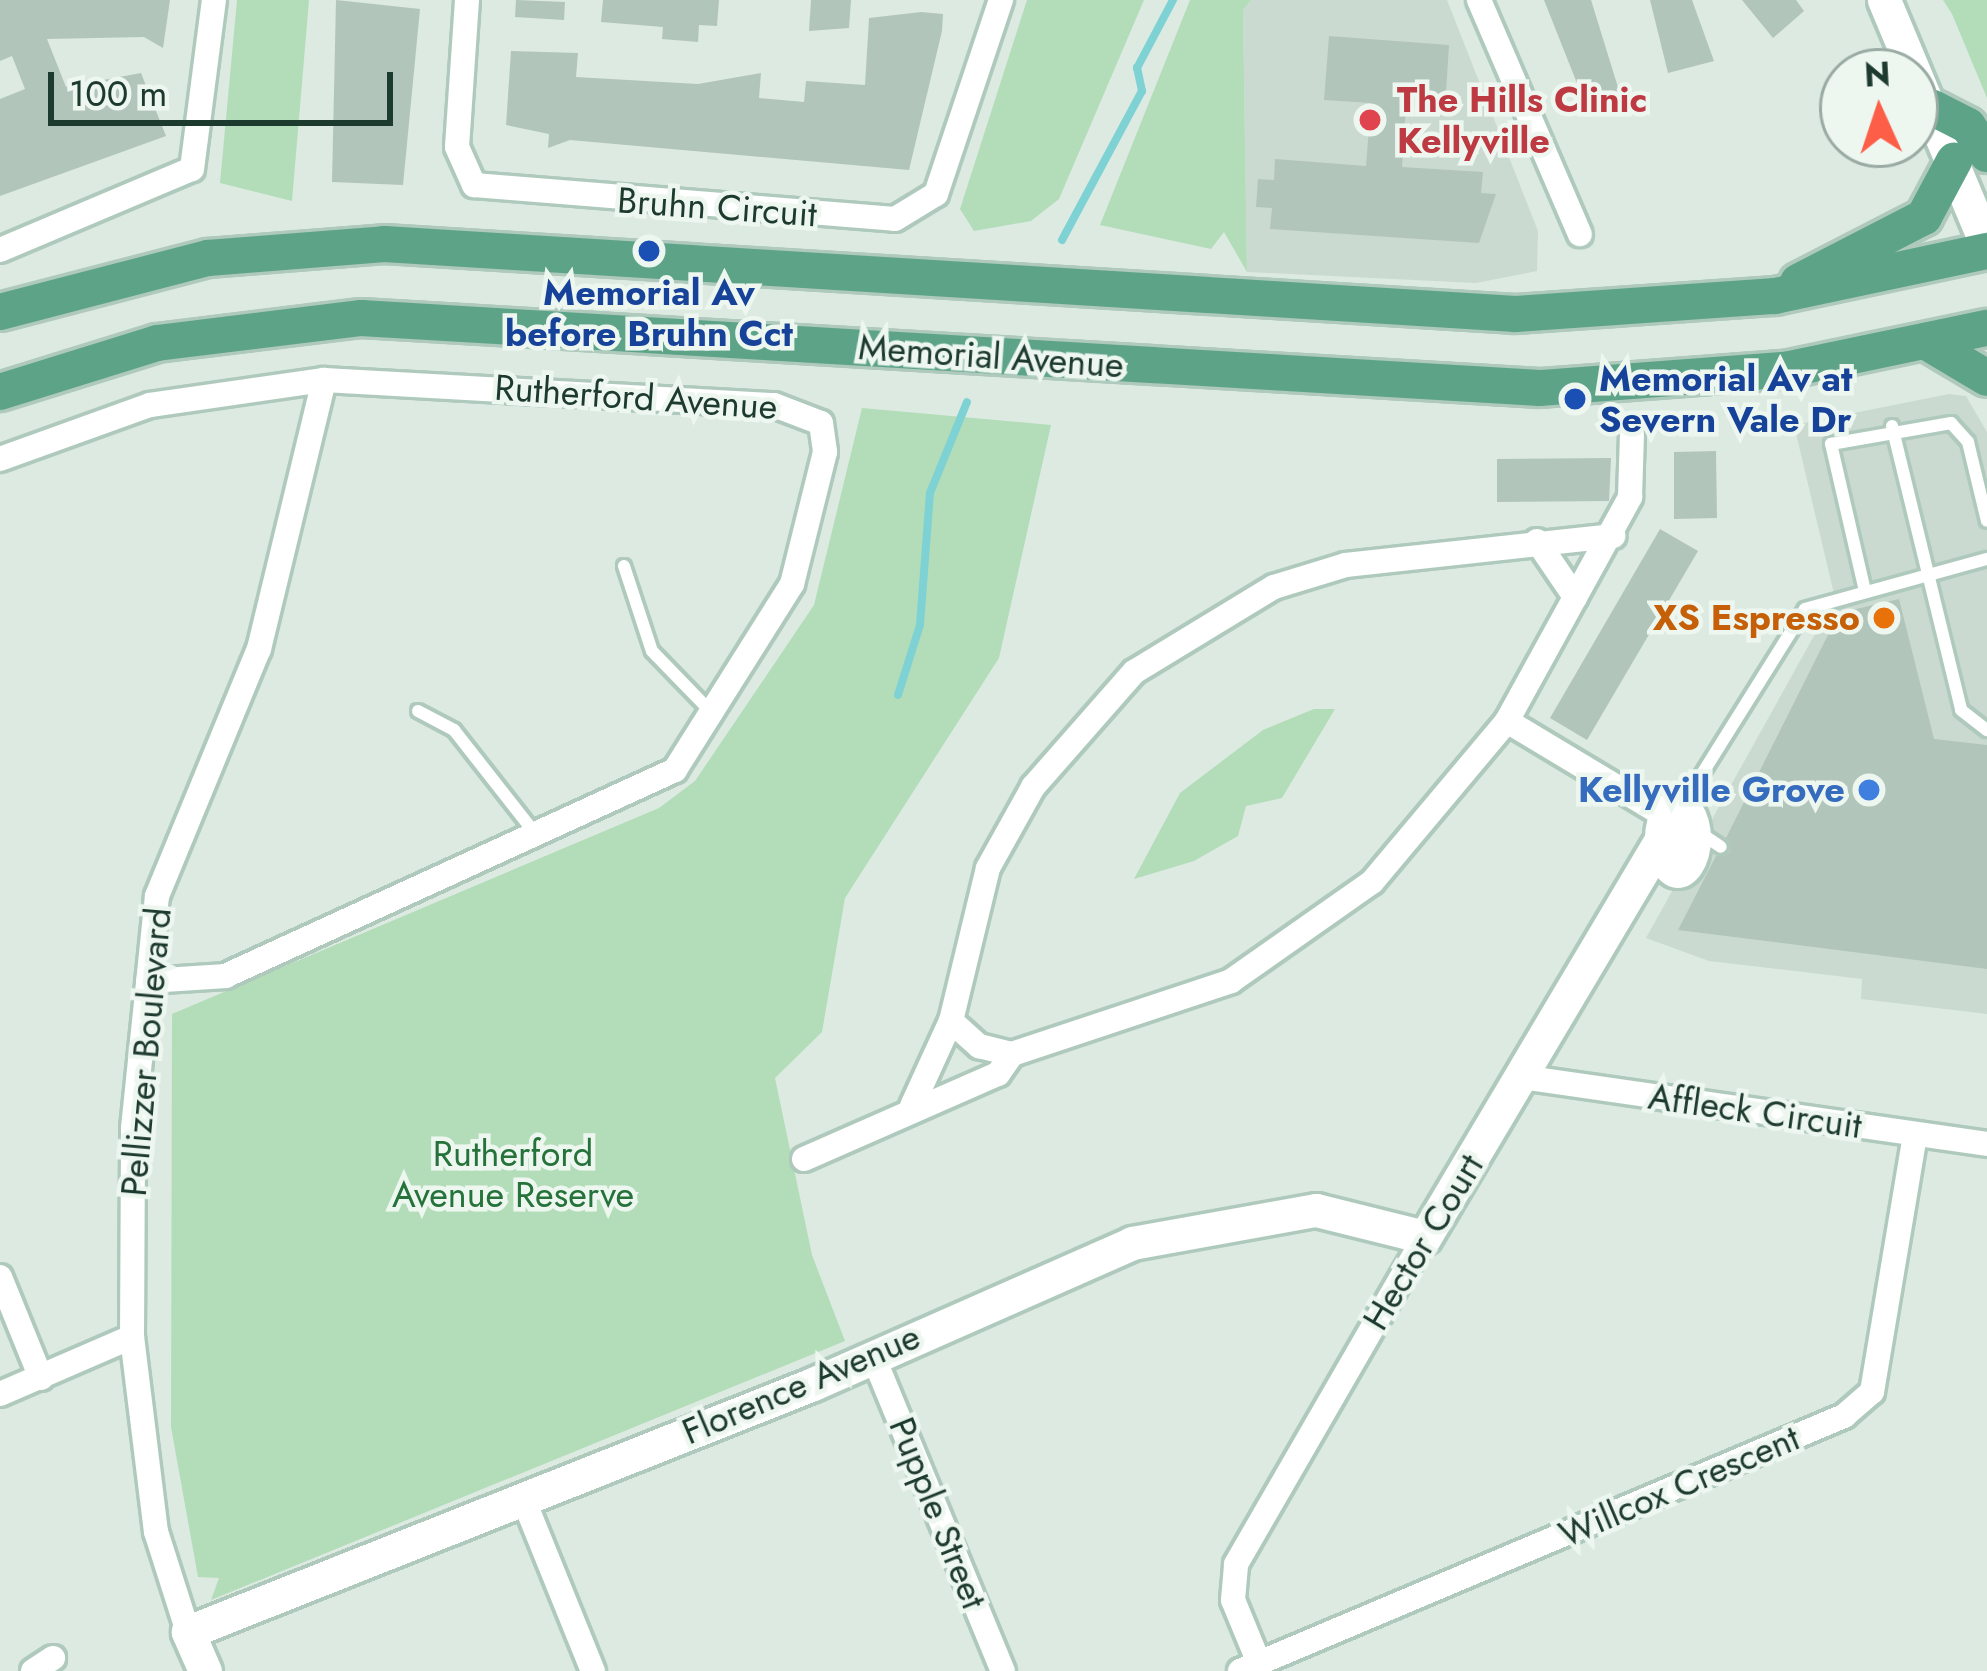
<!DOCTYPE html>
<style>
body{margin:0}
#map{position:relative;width:1987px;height:1671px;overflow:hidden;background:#dceae2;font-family:Jost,sans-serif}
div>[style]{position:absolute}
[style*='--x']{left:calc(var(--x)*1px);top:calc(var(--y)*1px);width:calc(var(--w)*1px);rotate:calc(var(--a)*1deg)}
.built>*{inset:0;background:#cadad1}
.green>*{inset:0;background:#b3ddb9}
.stream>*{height:8px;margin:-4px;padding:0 4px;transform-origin:4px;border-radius:4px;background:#7fd2d4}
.building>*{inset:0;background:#b2c5bb}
.roads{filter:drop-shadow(3px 0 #afcabd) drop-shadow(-3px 0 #afcabd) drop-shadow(0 3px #afcabd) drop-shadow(0 -3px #afcabd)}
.lane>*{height:12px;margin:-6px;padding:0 6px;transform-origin:6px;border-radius:6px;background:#fff}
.street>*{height:24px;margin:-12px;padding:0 12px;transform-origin:12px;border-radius:12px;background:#fff}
.secondary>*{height:33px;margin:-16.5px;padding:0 16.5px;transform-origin:16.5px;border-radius:16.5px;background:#fff}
.secondary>.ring{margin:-16.5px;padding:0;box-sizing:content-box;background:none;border:33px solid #fff;border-radius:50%}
.primary>*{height:36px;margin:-18px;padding:0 18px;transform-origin:18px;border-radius:18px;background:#5da388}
.dots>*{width:33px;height:33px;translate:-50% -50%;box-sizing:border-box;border:6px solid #edf7f0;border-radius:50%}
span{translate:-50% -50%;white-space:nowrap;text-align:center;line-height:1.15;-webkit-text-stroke:9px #edf7f0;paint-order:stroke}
.health-label{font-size:36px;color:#be3a42;font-weight:700}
.left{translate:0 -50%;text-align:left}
.street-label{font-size:36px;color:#1d3a2f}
.transit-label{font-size:36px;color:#164399;font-weight:700}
.food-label{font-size:36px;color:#c56008;font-weight:700}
.right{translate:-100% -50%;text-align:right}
.shop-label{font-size:36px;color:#366cbe;font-weight:700}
.park-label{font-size:36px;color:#25733a}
.north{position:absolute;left:1819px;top:48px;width:120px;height:120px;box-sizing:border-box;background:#edf7f0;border:3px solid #9aaba3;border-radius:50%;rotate:357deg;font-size:33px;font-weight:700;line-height:48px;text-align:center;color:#1d3a2f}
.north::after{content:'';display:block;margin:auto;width:42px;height:54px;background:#fd5e48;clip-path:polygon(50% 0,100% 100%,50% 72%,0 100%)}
.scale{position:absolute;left:48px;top:72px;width:345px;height:54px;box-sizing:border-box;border:6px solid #1d3a2f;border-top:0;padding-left:15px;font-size:36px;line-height:42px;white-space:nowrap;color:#1d3a2f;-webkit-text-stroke:9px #edf7f0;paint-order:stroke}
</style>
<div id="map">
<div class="built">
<div style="clip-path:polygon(1251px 0,1447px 0,1538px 231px,1537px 271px,1476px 283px,1247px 272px,1243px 10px)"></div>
<div style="clip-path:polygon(1949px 394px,1966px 396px,1987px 432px,1987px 1014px,1861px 999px,1862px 979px,1709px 961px,1646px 938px,1835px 598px,1794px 425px)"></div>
</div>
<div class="green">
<div style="clip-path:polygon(237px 0,309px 0,292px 201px,220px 183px)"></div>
<div style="clip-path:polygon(1027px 0,1144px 0,1059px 199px,1031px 221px,974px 231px,960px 209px)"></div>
<div style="clip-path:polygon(1190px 0,1251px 0,1243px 10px,1247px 272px,1224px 232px,1211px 249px,1100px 225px)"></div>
<div style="clip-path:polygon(1943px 0,1987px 0,1987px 98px,1952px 14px)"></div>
<div style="clip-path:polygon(862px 408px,1051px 425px,999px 658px,845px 898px,822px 1032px,775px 1078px,812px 1255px,845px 1341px,211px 1600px,219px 1578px,198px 1577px,171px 1427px,172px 1014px,659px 808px,695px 781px,814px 605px)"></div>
<div style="clip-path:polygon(1314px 709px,1335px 709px,1282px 798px,1246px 806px,1238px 836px,1194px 861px,1134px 879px,1180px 793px,1263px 730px)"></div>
</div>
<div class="stream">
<div style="--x:1062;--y:240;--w:169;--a:-61.8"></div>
<div style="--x:1142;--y:91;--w:24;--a:-102"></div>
<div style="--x:1137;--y:68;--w:77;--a:-62.1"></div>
<div style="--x:898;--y:695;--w:73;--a:-72.6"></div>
<div style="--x:920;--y:625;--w:132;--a:-85.7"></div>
<div style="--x:930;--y:493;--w:98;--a:-67.9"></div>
</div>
<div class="building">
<div style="clip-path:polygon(0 0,170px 0,163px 48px,144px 37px,47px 39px,66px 87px,141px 73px,166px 136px,0 196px,0 99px,25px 89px,12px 56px,0 61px)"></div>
<div style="clip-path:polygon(336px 0,420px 9px,403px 185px,332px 182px)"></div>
<div style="clip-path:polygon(516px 0,565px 2px,564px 20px,515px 17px)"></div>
<div style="clip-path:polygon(603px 0,719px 0,717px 26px,699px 25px,698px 42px,662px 39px,663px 27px,601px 22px)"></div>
<div style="clip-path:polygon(811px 0,851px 0,849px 28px,809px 31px)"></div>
<div style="clip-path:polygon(1544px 0,1591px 0,1621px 97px,1584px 101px)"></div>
<div style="clip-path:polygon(1650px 0,1692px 0,1714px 61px,1668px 73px)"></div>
<div style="clip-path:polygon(1742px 0,1796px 0,1804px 11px,1773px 38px)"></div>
<div style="clip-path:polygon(921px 12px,943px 14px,942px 31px,909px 170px,570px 140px,548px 148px,549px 134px,506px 125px,511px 51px,578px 53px,576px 77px,698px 84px,761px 73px,759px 98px,804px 102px,806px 81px,865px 85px,869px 18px)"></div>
<div style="clip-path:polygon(1329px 36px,1449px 45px,1445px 108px,1406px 106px,1402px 167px,1483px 172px,1481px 193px,1496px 194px,1479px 243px,1270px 229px,1272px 208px,1256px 207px,1258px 179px,1274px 180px,1275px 159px,1366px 166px,1371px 103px,1324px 100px)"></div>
<div style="clip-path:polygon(1716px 451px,1717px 518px,1674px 519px,1674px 452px)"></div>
<div style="clip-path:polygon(1611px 458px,1609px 501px,1497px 502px,1497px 459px)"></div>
<div style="clip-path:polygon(1660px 529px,1698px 551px,1587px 740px,1550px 718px)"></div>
<div style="clip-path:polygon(1899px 599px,1934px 739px,1987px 745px,1987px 969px,1678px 930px,1716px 856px,1730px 852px,1726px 838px,1839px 613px)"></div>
</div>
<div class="roads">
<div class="lane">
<div style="--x:1892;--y:426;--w:292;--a:76.3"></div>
<div style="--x:1961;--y:710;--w:33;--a:38"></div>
<div style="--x:624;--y:566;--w:89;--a:71.8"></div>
<div style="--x:652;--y:651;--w:88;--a:45.9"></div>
<div style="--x:1865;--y:591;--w:151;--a:-103"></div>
<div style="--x:1831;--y:444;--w:122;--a:-9.9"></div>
<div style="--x:1951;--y:423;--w:25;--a:48"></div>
<div style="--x:1968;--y:442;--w:81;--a:76.5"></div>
<div style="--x:418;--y:711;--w:41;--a:27.8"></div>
<div style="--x:454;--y:730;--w:135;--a:51.9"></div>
<div style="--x:1682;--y:806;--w:232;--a:-58"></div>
<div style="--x:1805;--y:609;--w:189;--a:-15.4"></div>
<div style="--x:1690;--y:826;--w:37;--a:34"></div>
</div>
<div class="street">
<div style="--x:467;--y:0;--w:147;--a:93.9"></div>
<div style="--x:457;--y:147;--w:42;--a:65.9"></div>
<div style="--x:474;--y:185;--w:422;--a:4.6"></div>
<div style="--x:895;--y:219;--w:48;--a:-31.4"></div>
<div style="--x:936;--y:194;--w:205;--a:-71.5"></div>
<div style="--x:1479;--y:0;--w:255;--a:66.7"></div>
<div style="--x:0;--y:250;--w:208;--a:-22.9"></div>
<div style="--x:192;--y:169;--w:170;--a:-82.6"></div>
<div style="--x:0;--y:459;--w:159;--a:-19.8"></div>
<div style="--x:150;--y:405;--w:176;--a:-8.2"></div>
<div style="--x:324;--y:380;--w:451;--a:3.2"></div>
<div style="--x:774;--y:405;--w:50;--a:21"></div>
<div style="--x:821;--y:423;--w:29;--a:82"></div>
<div style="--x:825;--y:452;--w:136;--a:104"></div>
<div style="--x:792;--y:584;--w:220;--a:122.2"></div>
<div style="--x:675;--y:770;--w:494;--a:155.4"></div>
<div style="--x:226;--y:976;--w:78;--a:176.3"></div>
<div style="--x:1537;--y:541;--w:68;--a:55.8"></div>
<div style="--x:1507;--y:721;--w:256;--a:-61.2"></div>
<div style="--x:1630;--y:497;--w:62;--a:-88.2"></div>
<div style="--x:951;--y:1021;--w:38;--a:42"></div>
<div style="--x:979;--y:1046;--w:34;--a:14"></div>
<div style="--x:1012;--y:1054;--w:231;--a:-18.4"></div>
<div style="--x:1231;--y:981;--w:172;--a:-35.1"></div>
<div style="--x:1372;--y:882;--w:210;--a:-50"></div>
<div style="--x:1507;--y:721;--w:181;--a:31"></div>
<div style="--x:1522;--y:1077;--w:470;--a:8.2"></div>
<div style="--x:912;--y:1106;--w:94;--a:-65.4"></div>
<div style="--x:951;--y:1021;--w:157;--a:-76.4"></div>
<div style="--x:988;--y:868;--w:93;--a:-60.9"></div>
<div style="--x:1033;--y:787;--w:153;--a:-48.7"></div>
<div style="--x:1134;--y:672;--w:164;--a:-31.3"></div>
<div style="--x:1274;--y:587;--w:75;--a:-17"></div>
<div style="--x:1346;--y:565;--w:269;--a:-6.2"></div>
<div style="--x:804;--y:1159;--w:212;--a:-23.7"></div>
<div style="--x:998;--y:1074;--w:24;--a:-55"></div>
<div style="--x:0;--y:1277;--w:109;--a:67.9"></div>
<div style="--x:873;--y:1356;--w:341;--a:67.6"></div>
<div style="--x:0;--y:1394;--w:144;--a:-23.4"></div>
<div style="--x:523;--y:1498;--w:187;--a:68"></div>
<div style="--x:188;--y:1632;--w:105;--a:-107.7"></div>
<div style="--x:156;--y:1532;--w:196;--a:-97"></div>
<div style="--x:132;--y:1337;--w:209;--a:-89.7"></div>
<div style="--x:133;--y:1128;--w:233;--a:-84.1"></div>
<div style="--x:157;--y:896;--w:267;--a:-67.6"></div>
<div style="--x:259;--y:649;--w:277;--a:-76.4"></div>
<div style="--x:1259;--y:1663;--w:68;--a:-112.4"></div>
<div style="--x:1233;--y:1600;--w:36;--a:-85"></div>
<div style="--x:1236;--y:1564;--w:378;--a:-60"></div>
<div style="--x:33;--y:1671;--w:24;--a:-33"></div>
<div style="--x:1240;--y:1671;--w:656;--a:-22.89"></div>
<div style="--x:1844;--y:1416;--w:37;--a:-41"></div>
<div style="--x:1872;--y:1392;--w:261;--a:-80.5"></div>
</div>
<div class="secondary">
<div style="--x:1884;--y:0;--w:267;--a:67.3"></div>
<div class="ring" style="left:1661px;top:805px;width:-3px;height:-3px"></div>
<div style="--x:205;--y:1671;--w:43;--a:-113.6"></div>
<div style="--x:188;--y:1632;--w:672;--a:-21.64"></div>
<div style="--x:813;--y:1384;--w:349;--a:-23.8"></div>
<div style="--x:1132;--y:1243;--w:187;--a:-10.2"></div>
<div style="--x:1316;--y:1210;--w:112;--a:13.9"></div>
<div style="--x:1425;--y:1237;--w:472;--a:-59.3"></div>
</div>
<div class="primary">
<div style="--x:1933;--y:108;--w:39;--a:27"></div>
<div style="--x:1968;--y:126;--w:34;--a:56"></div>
<div style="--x:1798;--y:282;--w:142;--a:-27.3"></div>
<div style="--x:1924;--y:217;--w:64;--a:-61.8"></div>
<div style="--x:0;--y:312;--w:215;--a:-14.6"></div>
<div style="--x:208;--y:258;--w:177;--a:-4.5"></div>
<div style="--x:384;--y:244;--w:1134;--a:3.54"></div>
<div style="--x:1516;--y:314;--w:260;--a:-4"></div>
<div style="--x:1775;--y:296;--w:217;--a:-12"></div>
<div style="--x:1930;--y:344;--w:66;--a:30.8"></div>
<div style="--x:0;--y:392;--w:164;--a:-17.3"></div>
<div style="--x:157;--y:343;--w:206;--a:-7"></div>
<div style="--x:361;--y:318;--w:1181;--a:3.4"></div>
<div style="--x:1540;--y:388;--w:251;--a:-4.3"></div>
<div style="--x:1790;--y:369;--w:201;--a:-11.8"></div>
</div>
</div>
<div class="dots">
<div style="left:1370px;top:120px;background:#e0444e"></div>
<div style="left:649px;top:251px;background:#1a4fb4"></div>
<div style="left:1575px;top:399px;background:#1a4fb4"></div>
<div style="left:1884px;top:618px;background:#e8710a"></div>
<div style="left:1869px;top:790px;background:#3f7fe0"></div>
</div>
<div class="health-label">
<span class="left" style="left:1397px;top:120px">The Hills Clinic<br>Kellyville</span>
</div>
<div class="street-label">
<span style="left:717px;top:207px;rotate:4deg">Bruhn Circuit</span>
<span style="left:991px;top:356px;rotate:4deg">Memorial Avenue</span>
<span style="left:636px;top:397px;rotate:4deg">Rutherford Avenue</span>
<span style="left:146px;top:1052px;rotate:-85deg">Pellizzer Boulevard</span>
<span style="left:1755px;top:1111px;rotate:8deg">Affleck Circuit</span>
<span style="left:1423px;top:1242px;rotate:-59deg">Hector Court</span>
<span style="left:801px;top:1384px;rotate:-23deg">Florence Avenue</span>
<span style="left:1679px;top:1486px;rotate:-23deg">Willcox Crescent</span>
<span style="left:938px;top:1513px;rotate:68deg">Pupple Street</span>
</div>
<div class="transit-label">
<span style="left:649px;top:313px">Memorial Av<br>before Bruhn Cct</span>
<span class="left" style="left:1599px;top:399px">Memorial Av at<br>Severn Vale Dr</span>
</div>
<div class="food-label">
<span class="right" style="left:1860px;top:618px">XS Espresso</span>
</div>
<div class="shop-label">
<span class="right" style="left:1845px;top:790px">Kellyville Grove</span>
</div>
<div class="park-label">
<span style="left:513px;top:1174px">Rutherford<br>Avenue Reserve</span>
</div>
<div class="north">N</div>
<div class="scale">100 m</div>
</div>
